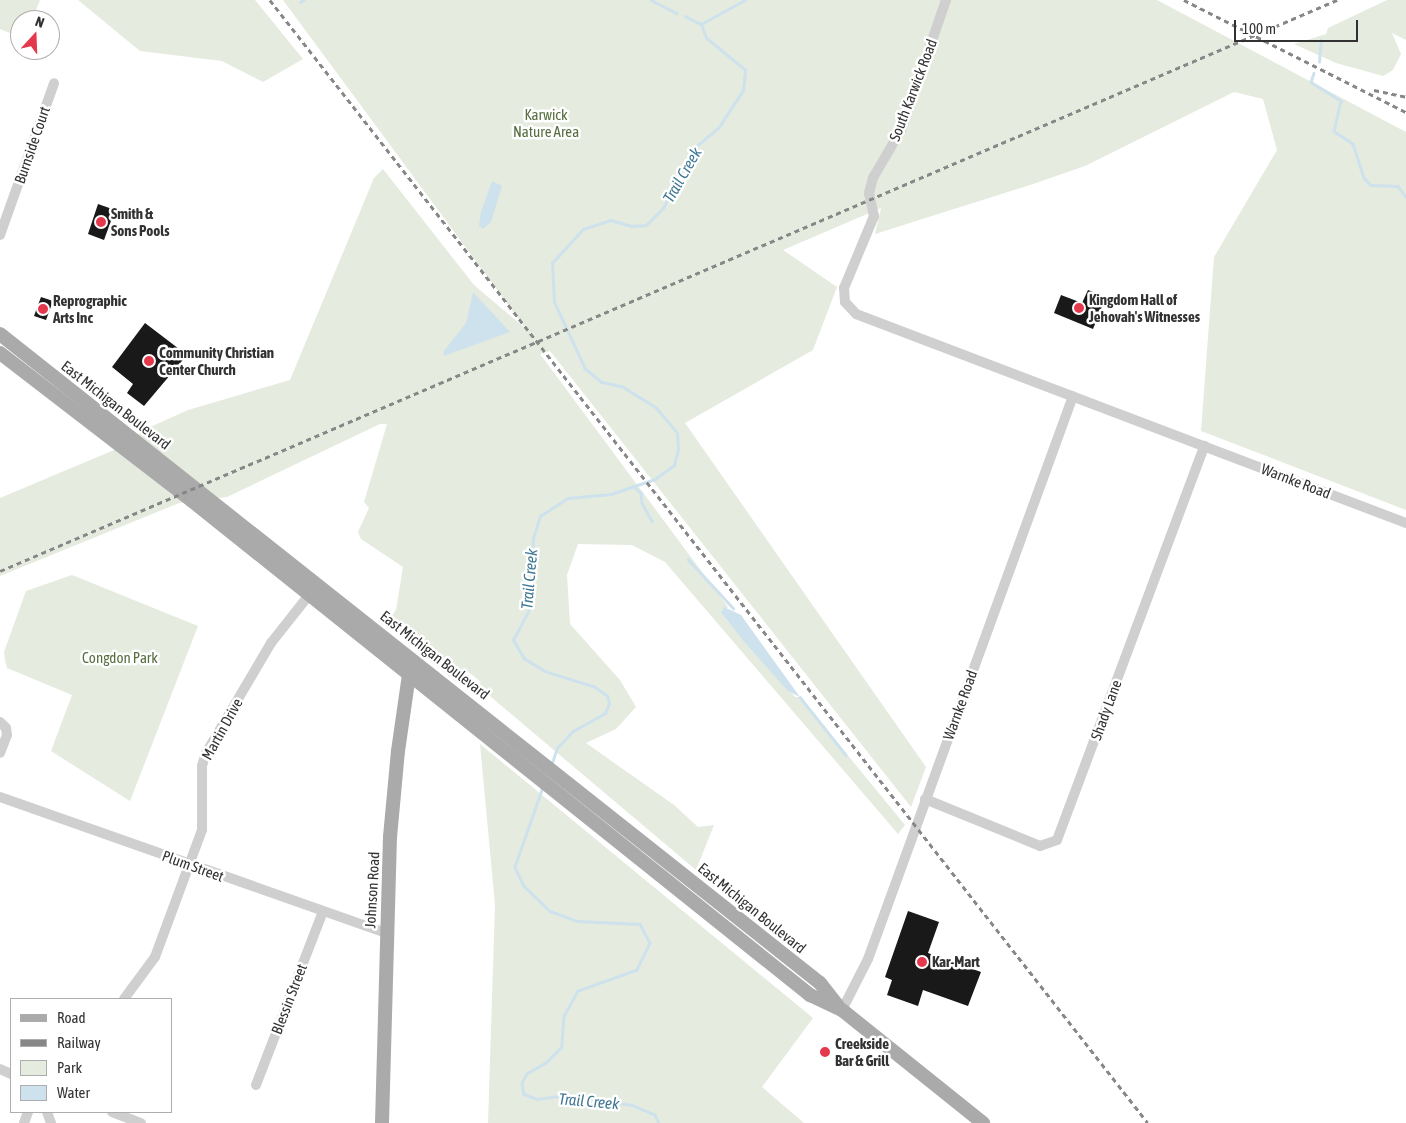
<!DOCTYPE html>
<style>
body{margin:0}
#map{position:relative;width:1406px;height:1123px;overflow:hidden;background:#fff;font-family:"Asap Condensed",sans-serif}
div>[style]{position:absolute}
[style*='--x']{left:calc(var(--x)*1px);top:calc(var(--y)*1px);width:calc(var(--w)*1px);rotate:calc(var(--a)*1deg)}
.green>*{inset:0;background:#e5ebde}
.water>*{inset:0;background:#cee2ed}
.stream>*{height:2.5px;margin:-1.25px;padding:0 1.25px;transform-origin:1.25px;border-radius:1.25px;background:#cee2ed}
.building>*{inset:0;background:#191919}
.minor>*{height:10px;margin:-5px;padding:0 5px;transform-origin:5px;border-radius:5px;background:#cfcfcf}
.major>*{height:14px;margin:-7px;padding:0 7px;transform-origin:7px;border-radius:7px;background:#aaa}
.rail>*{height:2.5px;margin-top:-1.25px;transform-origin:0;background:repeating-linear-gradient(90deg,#878787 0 5px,transparent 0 9px)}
.dots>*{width:14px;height:14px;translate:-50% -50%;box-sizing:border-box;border:2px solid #fff;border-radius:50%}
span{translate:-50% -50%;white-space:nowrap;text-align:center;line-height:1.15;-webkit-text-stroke:5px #fff;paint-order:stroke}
.street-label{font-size:15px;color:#323232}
.park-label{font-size:15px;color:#576e3f}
.poi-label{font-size:15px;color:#323232;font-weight:700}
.left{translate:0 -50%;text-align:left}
.water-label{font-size:16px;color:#3f7794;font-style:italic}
.legend{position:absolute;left:10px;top:998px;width:162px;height:115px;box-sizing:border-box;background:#fff;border:1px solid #adadad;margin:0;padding:6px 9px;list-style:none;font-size:15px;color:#323232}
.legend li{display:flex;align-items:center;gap:10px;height:25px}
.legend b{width:25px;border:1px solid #adadad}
.north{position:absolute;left:10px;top:10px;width:50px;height:50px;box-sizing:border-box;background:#fff;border:1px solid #adadad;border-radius:50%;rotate:20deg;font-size:14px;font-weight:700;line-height:20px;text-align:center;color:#323232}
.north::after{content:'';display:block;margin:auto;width:18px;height:22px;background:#e4394c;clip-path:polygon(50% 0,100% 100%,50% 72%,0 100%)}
.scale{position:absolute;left:1234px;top:20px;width:124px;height:22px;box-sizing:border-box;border:2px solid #323232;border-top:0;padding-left:6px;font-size:15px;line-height:18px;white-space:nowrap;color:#323232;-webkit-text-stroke:4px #fff;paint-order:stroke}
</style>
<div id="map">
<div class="green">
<i style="clip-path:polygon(0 0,40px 0,32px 20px,20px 20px,20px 37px,0 29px)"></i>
<i style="clip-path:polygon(78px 0,255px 0,303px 59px,263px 82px,222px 61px,140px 51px)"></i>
<i style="clip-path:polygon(283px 0,1157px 0,1406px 132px,1406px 510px,1201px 431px,1214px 257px,1277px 150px,1263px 99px,1234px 92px,1085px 166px,1030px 185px,875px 234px,881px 208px,783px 250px,837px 287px,813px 350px,685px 423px,926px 767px,911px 807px,550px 351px,540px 354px,728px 607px,721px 613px,728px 622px,795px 697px,800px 697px,905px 825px,898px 834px,665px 562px,632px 545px,578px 544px,567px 575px,570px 624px,620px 680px,636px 707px,616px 729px,586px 743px,674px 805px,698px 827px,714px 825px,696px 870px,478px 686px,481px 682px,466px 670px,456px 682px,386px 623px,396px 610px,403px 567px,361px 539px,358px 532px,369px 508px,364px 502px,387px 424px,380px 424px,227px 497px,179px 503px,0 576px,0 498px,114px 450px,148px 428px,188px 410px,290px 380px,374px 178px,383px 169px,474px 285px,526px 329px)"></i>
<i style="clip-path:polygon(1387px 0,1406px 0,1406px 40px,1392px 33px,1401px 54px,1393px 70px,1383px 76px,1336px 63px,1294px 44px,1326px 34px,1328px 28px)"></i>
<i style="clip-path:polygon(72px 575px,198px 626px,130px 801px,51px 751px,72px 695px,7px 668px,5px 660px,4px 652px,26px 591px)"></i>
<i style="clip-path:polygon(480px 744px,813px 1018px,762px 1087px,804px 1123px,488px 1123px,495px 905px)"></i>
</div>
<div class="water">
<i style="clip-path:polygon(492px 181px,502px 186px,491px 222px,483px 229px,479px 226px,481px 212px)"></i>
<i style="clip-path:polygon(473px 292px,510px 332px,444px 356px,443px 352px,466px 323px)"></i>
<i style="clip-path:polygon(724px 607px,741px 615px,800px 697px,788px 691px,746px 644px,721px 613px)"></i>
</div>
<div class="stream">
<i style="--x:651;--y:0;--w:29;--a:27"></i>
<i style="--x:300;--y:2;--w:4;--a:-27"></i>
<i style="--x:685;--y:16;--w:18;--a:27"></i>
<i style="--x:1319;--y:62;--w:22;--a:-85"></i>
<i style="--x:1314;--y:73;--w:9;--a:108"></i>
<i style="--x:1311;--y:82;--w:36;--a:32"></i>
<i style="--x:1341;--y:101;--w:31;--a:103"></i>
<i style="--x:1334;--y:131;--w:23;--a:34"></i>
<i style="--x:1353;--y:144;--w:36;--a:72"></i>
<i style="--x:1364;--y:178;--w:10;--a:45"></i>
<i style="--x:1371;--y:185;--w:27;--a:2"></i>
<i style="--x:1398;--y:186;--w:14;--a:54"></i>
<i style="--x:633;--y:486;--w:11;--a:41"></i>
<i style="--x:641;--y:493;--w:10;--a:84"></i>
<i style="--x:642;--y:503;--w:21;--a:61"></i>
<i style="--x:688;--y:559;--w:67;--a:47.4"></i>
<i style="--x:800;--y:697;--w:74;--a:51.6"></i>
<i style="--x:552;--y:763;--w:16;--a:-72"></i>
<i style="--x:557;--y:748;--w:23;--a:-47"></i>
<i style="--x:573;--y:731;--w:37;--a:-29"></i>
<i style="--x:605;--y:713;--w:10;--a:-66"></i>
<i style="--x:609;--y:704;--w:8;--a:-104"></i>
<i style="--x:607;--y:696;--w:16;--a:-145"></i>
<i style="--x:594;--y:687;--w:50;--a:-162.6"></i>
<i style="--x:546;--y:672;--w:26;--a:-149"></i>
<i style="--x:524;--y:659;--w:22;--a:-120"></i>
<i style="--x:513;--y:640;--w:34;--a:-62"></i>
<i style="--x:529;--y:610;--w:72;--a:-86.8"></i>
<i style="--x:533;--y:538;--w:23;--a:-72"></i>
<i style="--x:540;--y:516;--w:33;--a:-33"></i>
<i style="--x:568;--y:498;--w:43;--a:-5.3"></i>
<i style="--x:611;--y:494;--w:46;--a:-18.8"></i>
<i style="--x:655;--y:479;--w:24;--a:-36"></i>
<i style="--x:674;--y:465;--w:16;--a:-76"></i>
<i style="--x:678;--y:449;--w:16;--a:-94"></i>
<i style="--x:677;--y:433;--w:33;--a:-130"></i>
<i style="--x:656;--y:408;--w:40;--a:-148"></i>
<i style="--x:622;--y:387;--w:22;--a:-167"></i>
<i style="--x:601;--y:382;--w:21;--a:-141"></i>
<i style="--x:585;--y:369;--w:74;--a:-114.8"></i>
<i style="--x:554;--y:302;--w:39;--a:-93"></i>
<i style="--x:552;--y:263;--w:46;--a:-47.6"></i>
<i style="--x:583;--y:229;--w:29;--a:-18"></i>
<i style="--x:611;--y:220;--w:22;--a:16"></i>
<i style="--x:632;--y:226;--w:14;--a:-4"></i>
<i style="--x:646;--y:225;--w:24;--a:-45"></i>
<i style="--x:663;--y:208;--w:66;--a:-63"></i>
<i style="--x:693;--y:149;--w:34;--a:-40"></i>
<i style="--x:719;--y:127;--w:44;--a:-57"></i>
<i style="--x:743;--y:90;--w:20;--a:-84"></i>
<i style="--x:745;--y:70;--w:50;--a:-140.6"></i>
<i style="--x:706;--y:38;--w:15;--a:-110"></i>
<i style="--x:701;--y:24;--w:50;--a:-28.6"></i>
<i style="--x:543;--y:787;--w:85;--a:109.3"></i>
<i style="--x:515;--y:867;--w:21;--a:65"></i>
<i style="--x:524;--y:886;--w:36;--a:44"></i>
<i style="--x:550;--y:911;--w:29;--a:20"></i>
<i style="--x:577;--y:921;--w:63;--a:2.7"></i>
<i style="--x:640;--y:924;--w:21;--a:62"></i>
<i style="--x:650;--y:943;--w:30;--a:116"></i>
<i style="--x:637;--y:970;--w:63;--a:160.4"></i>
<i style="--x:578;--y:991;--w:29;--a:119"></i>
<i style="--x:564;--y:1016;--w:31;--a:94"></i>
<i style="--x:562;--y:1047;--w:23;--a:135"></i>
<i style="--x:546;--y:1063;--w:22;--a:150"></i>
<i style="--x:527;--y:1074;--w:10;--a:119"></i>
<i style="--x:522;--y:1083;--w:11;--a:80"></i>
<i style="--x:524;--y:1094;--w:14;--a:21"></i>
<i style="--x:537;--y:1099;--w:22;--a:-8"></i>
<i style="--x:559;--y:1096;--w:74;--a:7"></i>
<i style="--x:632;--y:1105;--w:25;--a:23"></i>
<i style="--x:655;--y:1115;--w:9;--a:63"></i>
</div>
<div class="building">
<i style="clip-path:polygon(98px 204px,115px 210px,104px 240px,88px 234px)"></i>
<i style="clip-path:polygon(1088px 290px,1106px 297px,1093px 329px,1054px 313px,1061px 295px,1082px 303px)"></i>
<i style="clip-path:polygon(41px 297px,53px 301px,46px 320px,34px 316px)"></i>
<i style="clip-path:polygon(145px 323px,187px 355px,144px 406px,127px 393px,133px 384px,112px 367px)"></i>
<i style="clip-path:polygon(908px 911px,939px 922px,928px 953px,981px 972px,968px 1006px,923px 990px,918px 1006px,887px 995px,892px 980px,885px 977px)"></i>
</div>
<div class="minor">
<i style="--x:946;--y:0;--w:138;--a:109.1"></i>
<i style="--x:901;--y:130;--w:56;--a:120.3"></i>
<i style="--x:873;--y:178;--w:16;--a:105"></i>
<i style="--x:869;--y:193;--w:24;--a:78"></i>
<i style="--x:874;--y:216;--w:78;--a:112.6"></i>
<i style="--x:844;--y:288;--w:14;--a:86"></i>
<i style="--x:845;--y:302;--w:16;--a:47"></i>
<i style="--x:856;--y:314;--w:588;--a:20.81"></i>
<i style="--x:0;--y:235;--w:161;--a:-70.4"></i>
<i style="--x:0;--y:722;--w:8;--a:45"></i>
<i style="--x:6;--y:728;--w:7;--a:82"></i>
<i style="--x:7;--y:735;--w:19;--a:111"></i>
<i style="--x:0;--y:797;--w:409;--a:19.4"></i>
<i style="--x:925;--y:799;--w:124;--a:22.2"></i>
<i style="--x:1040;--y:846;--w:18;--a:-19"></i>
<i style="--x:1057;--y:840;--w:421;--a:-69.5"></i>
<i style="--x:124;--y:999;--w:52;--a:-53.6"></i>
<i style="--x:155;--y:957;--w:135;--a:-69.7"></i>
<i style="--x:202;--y:830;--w:64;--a:-90"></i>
<i style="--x:202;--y:766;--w:14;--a:-73"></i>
<i style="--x:206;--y:753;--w:128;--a:-59.4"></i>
<i style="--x:271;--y:643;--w:68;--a:-51.6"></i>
<i style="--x:842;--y:1010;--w:57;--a:-63"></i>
<i style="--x:868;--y:959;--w:599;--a:-69.99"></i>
<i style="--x:0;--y:1069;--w:12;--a:24"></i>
<i style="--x:256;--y:1085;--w:183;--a:-68.9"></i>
<i style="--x:47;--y:1112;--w:12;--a:70"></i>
<i style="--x:112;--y:1112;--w:31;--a:21"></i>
<i style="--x:24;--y:1123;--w:12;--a:-70"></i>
</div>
<div class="major">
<i style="--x:0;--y:334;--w:1046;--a:38.36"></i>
<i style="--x:820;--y:983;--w:29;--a:52"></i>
<i style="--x:0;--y:353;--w:241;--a:37.6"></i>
<i style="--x:191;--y:500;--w:793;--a:38.65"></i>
<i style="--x:810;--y:995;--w:35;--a:25"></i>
<i style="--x:842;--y:1010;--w:181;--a:38.7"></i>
<i style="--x:382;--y:1123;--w:286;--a:-88.4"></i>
<i style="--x:390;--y:837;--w:86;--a:-84.7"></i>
<i style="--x:398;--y:751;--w:77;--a:-81.8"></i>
<i style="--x:409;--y:675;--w:7;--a:-56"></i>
</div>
<div class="rail">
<i style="--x:270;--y:0;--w:1425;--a:51.98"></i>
<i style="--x:1184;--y:0;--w:249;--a:26.8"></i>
<i style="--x:1374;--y:90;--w:33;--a:12"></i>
<i style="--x:0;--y:571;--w:1454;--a:-23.13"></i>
</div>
<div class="dots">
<i style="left:101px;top:222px;background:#e4394c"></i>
<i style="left:1079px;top:308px;background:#e4394c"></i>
<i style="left:43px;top:309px;background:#e4394c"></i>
<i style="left:149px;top:361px;background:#e4394c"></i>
<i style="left:922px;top:962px;background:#e4394c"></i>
<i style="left:825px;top:1052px;background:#e4394c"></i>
</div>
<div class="street-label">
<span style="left:913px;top:90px;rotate:-69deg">South Karwick Road</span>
<span style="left:32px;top:145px;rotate:-71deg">Burnside Court</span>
<span style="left:116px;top:405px;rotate:38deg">East Michigan Boulevard</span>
<span style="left:1296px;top:481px;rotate:21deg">Warnke Road</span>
<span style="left:435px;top:655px;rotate:38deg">East Michigan Boulevard</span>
<span style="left:960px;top:705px;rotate:-70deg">Warnke Road</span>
<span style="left:1106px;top:710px;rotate:-70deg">Shady Lane</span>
<span style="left:222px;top:729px;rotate:-61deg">Martin Drive</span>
<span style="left:193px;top:866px;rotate:20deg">Plum Street</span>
<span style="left:372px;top:890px;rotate:-87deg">Johnson Road</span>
<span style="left:752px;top:908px;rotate:39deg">East Michigan Boulevard</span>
<span style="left:289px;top:999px;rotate:-69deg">Blessin Street</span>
</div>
<div class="park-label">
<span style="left:546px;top:123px">Karwick<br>Nature Area</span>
<span style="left:120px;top:658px">Congdon Park</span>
</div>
<div class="poi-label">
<span class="left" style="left:111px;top:222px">Smith &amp;<br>Sons Pools</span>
<span class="left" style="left:1089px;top:308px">Kingdom Hall of<br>Jehovah's Witnesses</span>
<span class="left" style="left:53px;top:309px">Reprographic<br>Arts Inc</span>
<span class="left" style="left:159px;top:361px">Community Christian<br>Center Church</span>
<span class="left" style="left:932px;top:962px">Kar-Mart</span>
<span class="left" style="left:835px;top:1052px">Creekside<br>Bar &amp; Grill</span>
</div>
<div class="water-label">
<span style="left:682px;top:175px;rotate:-60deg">Trail Creek</span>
<span style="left:529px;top:579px;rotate:-85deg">Trail Creek</span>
<span style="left:589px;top:1101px;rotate:5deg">Trail Creek</span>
</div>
<ul class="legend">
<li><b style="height:6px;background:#aaa"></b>Road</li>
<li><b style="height:6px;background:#878787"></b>Railway</li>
<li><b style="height:14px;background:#e5ebde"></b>Park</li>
<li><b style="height:14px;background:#cee2ed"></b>Water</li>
</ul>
<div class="north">N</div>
<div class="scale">100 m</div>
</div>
